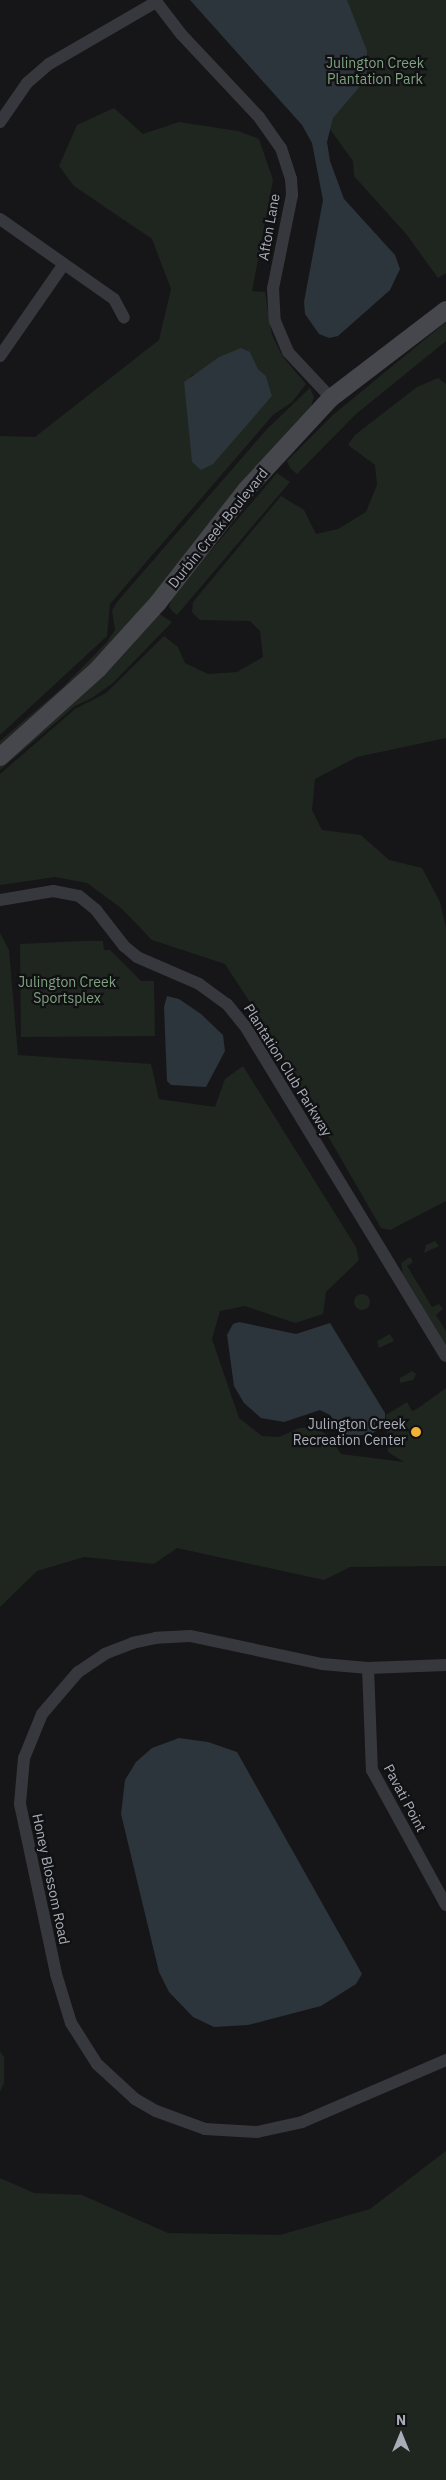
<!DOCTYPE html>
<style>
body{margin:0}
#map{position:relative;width:446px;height:2480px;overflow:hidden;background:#161618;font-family:"IBM Plex Sans",sans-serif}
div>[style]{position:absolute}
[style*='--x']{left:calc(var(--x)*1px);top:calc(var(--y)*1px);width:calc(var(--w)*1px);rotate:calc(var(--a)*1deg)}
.green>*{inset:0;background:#1e261f}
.round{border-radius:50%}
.water>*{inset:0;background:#2c353c}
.street>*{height:12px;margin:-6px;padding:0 6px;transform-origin:6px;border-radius:6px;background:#37383d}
.secondary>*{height:18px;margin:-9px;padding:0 9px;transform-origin:9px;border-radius:9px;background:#45474d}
.dots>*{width:14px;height:14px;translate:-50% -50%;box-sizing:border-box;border:2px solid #111113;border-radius:50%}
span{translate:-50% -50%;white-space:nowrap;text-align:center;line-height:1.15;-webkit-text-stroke:4.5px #111113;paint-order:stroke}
.park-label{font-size:14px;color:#7fa381}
.street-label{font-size:14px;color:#a8adb8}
.poi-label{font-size:14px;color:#a8adb8}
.right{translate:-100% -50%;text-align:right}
.north{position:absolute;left:376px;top:2410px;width:50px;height:50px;-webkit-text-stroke:4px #111113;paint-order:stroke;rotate:0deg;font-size:14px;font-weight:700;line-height:20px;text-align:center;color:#a8adb8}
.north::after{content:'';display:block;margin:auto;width:18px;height:22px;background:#a8adb8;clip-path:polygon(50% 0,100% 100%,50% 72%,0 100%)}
</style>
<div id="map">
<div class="green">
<i style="clip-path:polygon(236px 0,446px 0,446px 273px,438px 278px,407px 235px,354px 176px,353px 161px)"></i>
<i style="clip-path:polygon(evenodd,114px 108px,143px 134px,179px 122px,238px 131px,259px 139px,273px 180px,252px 291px,265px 292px,272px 335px,283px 357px,306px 384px,292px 402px,273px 415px,110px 604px,107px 636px,0 735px,0 436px,35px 437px,159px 340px,171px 289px,152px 239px,74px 186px,59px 166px,77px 125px,114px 108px,250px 352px,258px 369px,266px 376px,272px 396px,253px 417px,190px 376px,250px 352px)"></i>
<i style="clip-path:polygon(446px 322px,446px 341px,356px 414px,297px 474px,290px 468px,287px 461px,334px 414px)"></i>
<i style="clip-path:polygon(438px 378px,446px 384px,446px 738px,357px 757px,315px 779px,312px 810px,322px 830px,361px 835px,389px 860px,422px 868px,440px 902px,446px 928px,446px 1201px,390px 1230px,381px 1228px,257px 1013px,225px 964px,152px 940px,121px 908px,87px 883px,55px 877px,0 885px,0 774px,75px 709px,106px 693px,164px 636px,178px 647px,185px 663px,208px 674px,237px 672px,263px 657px,260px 631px,250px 621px,200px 620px,192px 612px,193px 602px,281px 496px,304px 510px,316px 534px,338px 529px,366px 512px,377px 485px,375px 465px,348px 445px,355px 435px,417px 387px)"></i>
<i style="clip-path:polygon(310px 388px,314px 397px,311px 407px,100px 658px,0 748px,0 741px,63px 687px,107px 642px,115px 630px,112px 611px,117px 602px,267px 429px)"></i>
<i style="clip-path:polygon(277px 473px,290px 482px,177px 615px,173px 612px,169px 607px,173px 595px)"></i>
<i style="clip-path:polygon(158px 613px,172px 622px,113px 683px,92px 698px,75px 706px,0 770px,0 764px)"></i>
<i style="clip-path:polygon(0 933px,9px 950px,18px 1055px,151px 1064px,159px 1099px,215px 1107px,225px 1079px,243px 1066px,356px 1247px,359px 1260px,326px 1292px,323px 1314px,295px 1323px,245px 1306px,220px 1311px,212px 1339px,239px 1418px,262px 1436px,279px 1437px,299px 1428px,315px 1427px,331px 1438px,341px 1454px,404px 1462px,388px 1452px,386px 1415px,407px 1402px,412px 1411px,417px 1409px,446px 1388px,446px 1566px,350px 1567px,324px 1580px,177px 1548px,154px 1564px,84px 1557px,37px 1571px,0 1607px)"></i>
<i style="clip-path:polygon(83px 941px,103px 941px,104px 950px,110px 950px,141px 981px,154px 981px,155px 1036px,21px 1037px,20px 944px)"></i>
<i style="clip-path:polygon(435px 1241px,439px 1246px,424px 1253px,426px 1245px)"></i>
<i style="clip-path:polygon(410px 1257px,413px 1262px,407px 1266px,432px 1307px,439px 1304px,443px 1309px,436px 1315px,446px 1331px,446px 1345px,403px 1274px,401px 1263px)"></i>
<i class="round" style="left:354px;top:1294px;width:16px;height:16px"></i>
<i style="clip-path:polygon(390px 1334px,394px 1341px,379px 1348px,377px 1341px)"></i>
<i style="clip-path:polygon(412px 1371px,416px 1374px,413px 1380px,400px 1383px,400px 1378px)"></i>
<i style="clip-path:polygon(0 2051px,4px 2057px,4px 2083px,0 2092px)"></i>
<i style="clip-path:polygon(446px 2151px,446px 2480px,0 2480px,0 2178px,34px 2193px,82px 2195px,168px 2233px,280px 2235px,370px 2209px)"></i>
</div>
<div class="water">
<i style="clip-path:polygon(190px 0,347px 0,367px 51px,367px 78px,333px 118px,327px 142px,330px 161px,344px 199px,395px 255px,400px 269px,390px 290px,338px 336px,329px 338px,319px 334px,305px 314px,304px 302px,323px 200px,312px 143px,302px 125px)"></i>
<i style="clip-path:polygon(241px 348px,250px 352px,258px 369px,266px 376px,272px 396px,213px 464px,201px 470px,192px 462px,184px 382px,219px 357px)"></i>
<i style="clip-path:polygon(167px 996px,179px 999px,201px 1014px,223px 1035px,225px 1051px,206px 1087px,171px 1085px,167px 1081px,164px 1007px)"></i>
<i style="clip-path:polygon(239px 1322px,296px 1334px,330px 1323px,385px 1413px,385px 1426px,371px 1434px,353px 1436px,344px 1434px,330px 1415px,320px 1410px,284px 1422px,261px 1418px,244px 1403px,234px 1386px,227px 1335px,233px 1324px)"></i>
<i style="clip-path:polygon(179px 1738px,208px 1742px,237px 1752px,362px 1974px,356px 1984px,321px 2006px,248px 2025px,214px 2027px,193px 2017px,169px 1992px,159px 1972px,121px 1814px,125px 1780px,136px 1762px,152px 1748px)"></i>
</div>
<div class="street">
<i style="--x:155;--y:0;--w:43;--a:52.6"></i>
<i style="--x:181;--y:34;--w:114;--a:46.8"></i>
<i style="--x:259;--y:117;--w:38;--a:55"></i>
<i style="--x:281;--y:148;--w:33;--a:72"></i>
<i style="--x:291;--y:179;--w:16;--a:86"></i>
<i style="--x:292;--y:195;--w:95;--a:101.5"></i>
<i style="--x:273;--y:288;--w:33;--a:87"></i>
<i style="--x:275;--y:321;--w:34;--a:67"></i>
<i style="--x:288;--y:352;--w:63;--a:46.9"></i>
<i style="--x:0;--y:122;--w:47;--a:-55.3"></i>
<i style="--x:27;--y:83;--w:29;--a:-41"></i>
<i style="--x:49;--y:64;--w:124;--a:-30.1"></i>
<i style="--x:0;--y:219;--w:139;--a:35.1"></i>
<i style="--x:114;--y:299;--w:21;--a:62"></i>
<i style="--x:0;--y:356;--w:112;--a:-55.2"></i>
<i style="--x:0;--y:900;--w:54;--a:-9.6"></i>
<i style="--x:53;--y:891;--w:26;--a:11"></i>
<i style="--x:79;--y:896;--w:22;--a:39"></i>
<i style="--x:96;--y:910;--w:46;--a:52.1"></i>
<i style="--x:124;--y:946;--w:17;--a:40"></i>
<i style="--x:137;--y:957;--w:68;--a:23.5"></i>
<i style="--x:199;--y:984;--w:34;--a:36"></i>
<i style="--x:227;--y:1004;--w:28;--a:51"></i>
<i style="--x:245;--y:1026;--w:386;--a:58.7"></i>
<i style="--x:446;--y:1665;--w:78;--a:177.8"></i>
<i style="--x:368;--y:1668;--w:46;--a:-175"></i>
<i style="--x:322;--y:1664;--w:135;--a:-168"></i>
<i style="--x:190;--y:1636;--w:34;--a:177"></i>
<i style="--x:156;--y:1638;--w:24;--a:168"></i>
<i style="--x:133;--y:1643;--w:30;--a:159"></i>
<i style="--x:105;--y:1654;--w:32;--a:146"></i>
<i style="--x:78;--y:1672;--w:55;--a:130.6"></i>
<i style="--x:42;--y:1714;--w:48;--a:112.2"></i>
<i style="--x:24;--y:1758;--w:46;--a:95"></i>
<i style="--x:20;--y:1804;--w:174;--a:78"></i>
<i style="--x:56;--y:1974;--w:51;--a:73"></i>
<i style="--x:71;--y:2023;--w:49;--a:57.6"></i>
<i style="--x:97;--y:2064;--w:52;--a:42.6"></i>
<i style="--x:135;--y:2099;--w:24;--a:30"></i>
<i style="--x:156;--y:2111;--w:52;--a:20.2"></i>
<i style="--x:205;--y:2129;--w:52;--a:3.3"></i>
<i style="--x:257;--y:2132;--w:46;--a:-12.5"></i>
<i style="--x:302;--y:2122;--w:157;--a:-23.3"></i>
<i style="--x:368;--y:1668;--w:102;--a:87.8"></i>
<i style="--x:372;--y:1770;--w:154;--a:61.3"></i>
</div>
<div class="secondary">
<i style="--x:0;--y:757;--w:132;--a:-41.9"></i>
<i style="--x:98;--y:669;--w:88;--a:-47.8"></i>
<i style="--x:157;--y:604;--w:145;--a:-52"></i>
<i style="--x:246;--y:490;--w:125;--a:-47.3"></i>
<i style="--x:331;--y:398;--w:145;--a:-37.4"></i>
</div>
<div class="dots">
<i style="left:416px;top:1432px;background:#f2b134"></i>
</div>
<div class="park-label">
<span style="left:375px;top:71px">Julington Creek<br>Plantation Park</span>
<span style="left:67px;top:990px">Julington Creek<br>Sportsplex</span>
</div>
<div class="street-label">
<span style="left:269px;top:227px;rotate:-80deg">Afton Lane</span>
<span style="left:218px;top:528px;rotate:-51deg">Durbin Creek Boulevard</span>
<span style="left:288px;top:1070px;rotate:58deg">Plantation Club Parkway</span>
<span style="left:405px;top:1798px;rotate:62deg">Pavati Point</span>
<span style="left:51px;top:1879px;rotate:78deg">Honey Blossom Road</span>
</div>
<div class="poi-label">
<span class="right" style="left:406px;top:1432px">Julington Creek<br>Recreation Center</span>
</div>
<div class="north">N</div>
</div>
